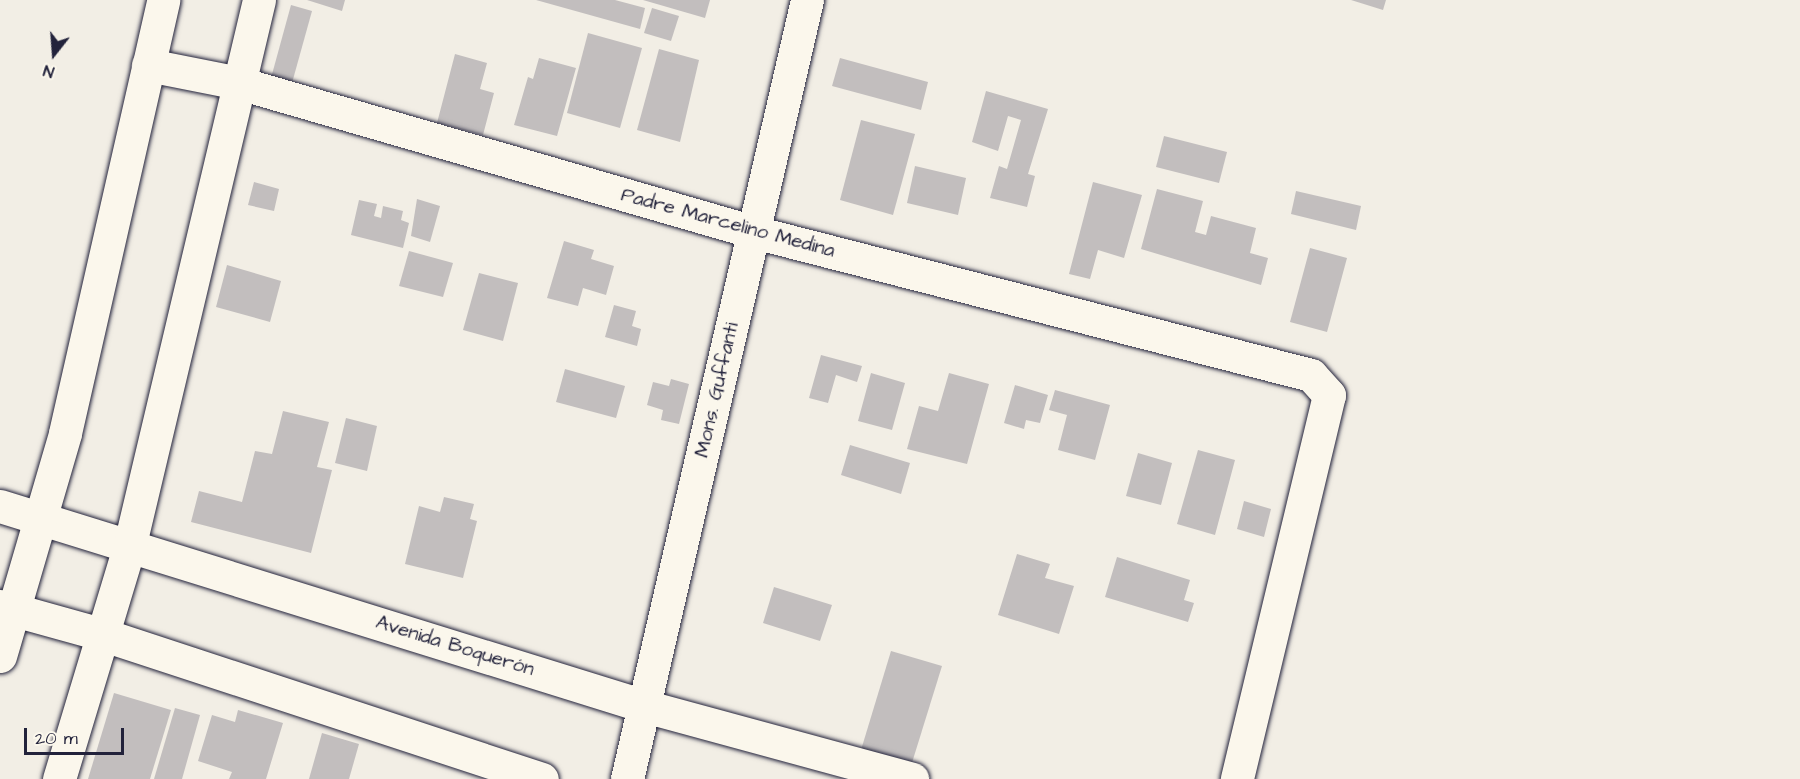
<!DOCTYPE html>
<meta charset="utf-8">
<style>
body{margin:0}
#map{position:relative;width:1800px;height:779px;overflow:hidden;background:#f2eee5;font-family:"Architects Daughter",sans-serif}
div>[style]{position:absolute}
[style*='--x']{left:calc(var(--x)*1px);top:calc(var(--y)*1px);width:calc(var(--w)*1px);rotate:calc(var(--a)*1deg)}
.building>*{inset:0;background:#c2bebe}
.roads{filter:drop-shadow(0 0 2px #22223b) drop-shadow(0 0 2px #22223b)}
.minor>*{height:33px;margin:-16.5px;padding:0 16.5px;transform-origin:16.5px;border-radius:16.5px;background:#fbf7ec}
span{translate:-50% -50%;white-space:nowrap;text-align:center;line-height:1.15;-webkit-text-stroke:4.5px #fbf7ec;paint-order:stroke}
.street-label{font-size:20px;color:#22223b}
.north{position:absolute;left:24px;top:24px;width:60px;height:60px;-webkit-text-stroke:4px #fbf7ec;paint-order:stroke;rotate:197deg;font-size:16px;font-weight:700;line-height:24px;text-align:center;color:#22223b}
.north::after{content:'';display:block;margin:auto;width:21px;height:27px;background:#22223b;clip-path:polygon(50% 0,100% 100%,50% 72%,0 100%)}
.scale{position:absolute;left:24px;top:728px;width:100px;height:27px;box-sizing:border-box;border:3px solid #22223b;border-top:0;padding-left:8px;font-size:18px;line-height:21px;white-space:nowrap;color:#22223b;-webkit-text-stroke:4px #fbf7ec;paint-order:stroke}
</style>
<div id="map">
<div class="building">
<i style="clip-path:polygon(307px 0,345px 0,342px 11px)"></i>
<i style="clip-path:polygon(536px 0,615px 0,645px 8px,640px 29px)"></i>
<i style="clip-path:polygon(643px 0,710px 0,705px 18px)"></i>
<i style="clip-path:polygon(1351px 0,1386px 0,1383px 10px)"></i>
<i style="clip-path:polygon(291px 5px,312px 11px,292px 83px,271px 78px)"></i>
<i style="clip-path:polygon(652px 8px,679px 16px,671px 41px,644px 33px)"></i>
<i style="clip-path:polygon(588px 33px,642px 48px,620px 128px,567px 113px)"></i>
<i style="clip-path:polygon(659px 49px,699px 60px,680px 142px,637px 130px)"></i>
<i style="clip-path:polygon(455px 54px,487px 63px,480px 89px,494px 93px,483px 135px,437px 123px)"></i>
<i style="clip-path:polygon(539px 58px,576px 68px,557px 136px,514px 125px,528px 77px,533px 79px)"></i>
<i style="clip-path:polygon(840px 58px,928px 82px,921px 110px,832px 86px)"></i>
<i style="clip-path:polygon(986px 91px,1048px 109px,1028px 174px,1035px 176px,1027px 207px,990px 198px,999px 166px,1007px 169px,1021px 120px,1008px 116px,998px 151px,972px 142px)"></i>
<i style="clip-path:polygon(861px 120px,915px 134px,893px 215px,840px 200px)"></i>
<i style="clip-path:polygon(1164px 136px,1227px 152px,1219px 183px,1156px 167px)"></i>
<i style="clip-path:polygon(915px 166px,966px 178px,958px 215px,907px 203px)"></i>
<i style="clip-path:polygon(254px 182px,279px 189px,274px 211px,248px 205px)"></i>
<i style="clip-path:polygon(1093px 182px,1142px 195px,1124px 258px,1098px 250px,1090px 279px,1069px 274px)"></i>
<i style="clip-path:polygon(1157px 189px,1203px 201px,1195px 232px,1206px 235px,1211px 216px,1256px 228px,1250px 253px,1268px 258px,1261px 285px,1141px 249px)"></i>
<i style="clip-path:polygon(1296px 191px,1361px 206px,1356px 230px,1291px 214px)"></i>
<i style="clip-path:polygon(417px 199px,440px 206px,430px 242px,411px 236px)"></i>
<i style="clip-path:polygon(359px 200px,377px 204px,374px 216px,381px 218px,383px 206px,403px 211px,401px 220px,409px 223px,403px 248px,351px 235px)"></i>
<i style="clip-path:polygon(564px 241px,594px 250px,591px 259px,614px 266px,606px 295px,583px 288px,578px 306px,547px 298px)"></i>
<i style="clip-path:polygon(1310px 248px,1347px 258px,1327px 332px,1290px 322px)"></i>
<i style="clip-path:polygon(409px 251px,453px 263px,443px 297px,399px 286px)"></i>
<i style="clip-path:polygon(227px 265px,281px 281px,270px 322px,216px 307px)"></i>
<i style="clip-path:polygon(479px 273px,518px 283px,503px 341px,463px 330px)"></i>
<i style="clip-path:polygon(614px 305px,636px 311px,632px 326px,641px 329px,637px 346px,605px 337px)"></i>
<i style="clip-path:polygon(821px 355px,862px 366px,857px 382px,836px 375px,828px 403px,809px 398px)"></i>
<i style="clip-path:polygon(565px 369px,625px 386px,616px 418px,556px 402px)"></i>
<i style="clip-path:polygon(871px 373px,905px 383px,892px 430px,858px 421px)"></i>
<i style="clip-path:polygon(949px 373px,989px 384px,967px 464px,907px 449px,919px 406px,938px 411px)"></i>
<i style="clip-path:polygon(671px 379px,689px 384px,679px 424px,661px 420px,663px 410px,647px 405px,653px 382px,669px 386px)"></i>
<i style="clip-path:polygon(1015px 385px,1048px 395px,1040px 423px,1026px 420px,1024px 429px,1004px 423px)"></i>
<i style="clip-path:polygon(1055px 390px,1110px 405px,1095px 460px,1058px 450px,1067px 415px,1049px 410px)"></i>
<i style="clip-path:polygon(283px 411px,329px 422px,317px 467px,332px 470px,311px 553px,191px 522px,199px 491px,242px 502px,255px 451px,272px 454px)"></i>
<i style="clip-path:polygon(346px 418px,377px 426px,367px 471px,335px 463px)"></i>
<i style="clip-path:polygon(850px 445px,910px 463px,901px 494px,841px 475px)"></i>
<i style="clip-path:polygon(1198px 450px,1235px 460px,1215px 535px,1177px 524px)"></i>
<i style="clip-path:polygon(1138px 453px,1172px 463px,1161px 505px,1126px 496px)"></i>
<i style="clip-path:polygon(444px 497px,474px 504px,470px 519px,477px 521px,463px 578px,405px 564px,419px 506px,440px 512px)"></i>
<i style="clip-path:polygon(1244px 501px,1271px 509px,1264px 537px,1237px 529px)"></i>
<i style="clip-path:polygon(1017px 554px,1050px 564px,1045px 578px,1074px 586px,1059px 634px,998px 615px)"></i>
<i style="clip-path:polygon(1117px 557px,1190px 580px,1184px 600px,1194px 603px,1188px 622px,1105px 597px)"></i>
<i style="clip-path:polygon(774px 587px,832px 605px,820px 641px,763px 623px)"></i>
<i style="clip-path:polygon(891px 651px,942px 666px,911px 766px,861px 750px)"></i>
<i style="clip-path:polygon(114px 693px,171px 710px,150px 779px,88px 779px)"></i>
<i style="clip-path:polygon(175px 708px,200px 715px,182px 779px,154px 779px)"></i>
<i style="clip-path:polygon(238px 710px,283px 723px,266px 779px,229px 779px,232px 772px,198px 761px,212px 715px,235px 722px)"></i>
<i style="clip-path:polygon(322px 733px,359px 744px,349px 779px,309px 779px)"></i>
</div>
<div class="roads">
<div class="minor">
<i style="--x:148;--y:65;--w:93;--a:11.2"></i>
<i style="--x:239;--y:83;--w:536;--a:16.14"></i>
<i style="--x:754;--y:232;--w:575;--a:14.4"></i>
<i style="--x:1311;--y:375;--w:27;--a:48"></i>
<i style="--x:1329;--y:395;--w:395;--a:103.5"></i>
<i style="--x:0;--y:506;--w:674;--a:17.25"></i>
<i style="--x:644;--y:706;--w:278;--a:15.2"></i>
<i style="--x:0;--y:606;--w:105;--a:15.5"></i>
<i style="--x:101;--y:634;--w:464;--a:18.2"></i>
<i style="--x:0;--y:656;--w:232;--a:-73.7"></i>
<i style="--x:65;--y:433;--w:444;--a:-77.2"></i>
<i style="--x:59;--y:779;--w:245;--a:-73.2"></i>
<i style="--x:130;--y:544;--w:559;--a:-76.66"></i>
<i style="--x:627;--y:779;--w:800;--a:-76.99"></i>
</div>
</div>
<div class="street-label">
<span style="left:728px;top:223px;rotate:15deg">Padre Marcelino Medina</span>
<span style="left:717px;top:390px;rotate:-77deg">Mons. Guffanti</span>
<span style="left:455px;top:646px;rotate:17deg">Avenida Boquerón</span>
</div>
<div class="north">N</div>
<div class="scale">20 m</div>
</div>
